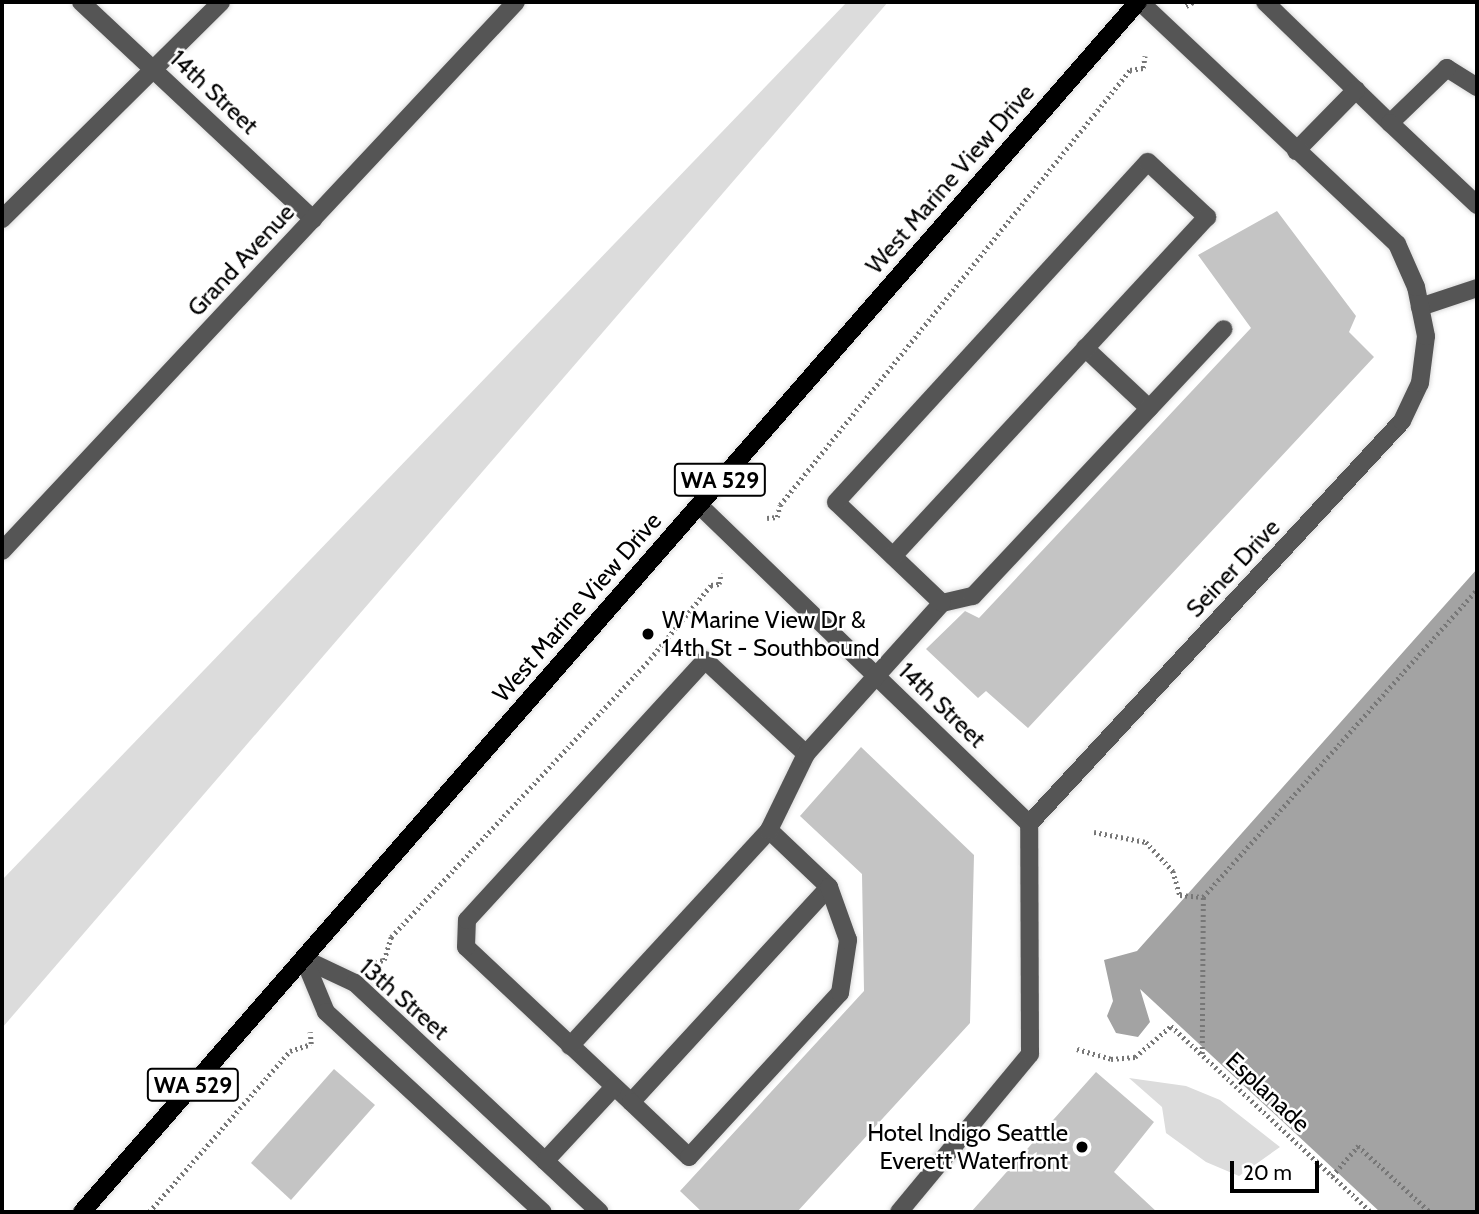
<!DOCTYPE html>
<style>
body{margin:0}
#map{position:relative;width:1479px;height:1214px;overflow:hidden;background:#fff;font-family:Cabin,sans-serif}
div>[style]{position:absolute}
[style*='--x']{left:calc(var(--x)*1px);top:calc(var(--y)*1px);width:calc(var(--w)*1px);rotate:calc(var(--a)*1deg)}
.green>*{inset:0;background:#dcdcdc}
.water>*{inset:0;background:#a3a3a3}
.building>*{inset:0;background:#c4c4c4}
.path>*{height:4.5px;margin-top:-2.25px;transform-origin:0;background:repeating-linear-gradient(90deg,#777 0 2px,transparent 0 5.5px)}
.roads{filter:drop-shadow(0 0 2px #dbdbdb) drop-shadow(0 0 2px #dbdbdb)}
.minor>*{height:18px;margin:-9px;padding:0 9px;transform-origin:9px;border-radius:9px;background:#555}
.major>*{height:18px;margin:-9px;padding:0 9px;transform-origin:9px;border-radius:9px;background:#000}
.dots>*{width:19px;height:19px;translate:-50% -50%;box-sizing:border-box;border:4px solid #fff;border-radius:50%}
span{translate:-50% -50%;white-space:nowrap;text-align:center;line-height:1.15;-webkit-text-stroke:5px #fff;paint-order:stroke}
.shield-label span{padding:2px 5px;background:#fff;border:2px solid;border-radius:5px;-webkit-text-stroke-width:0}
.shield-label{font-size:23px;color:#000;font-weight:700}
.street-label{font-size:24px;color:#000}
.poi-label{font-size:24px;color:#000}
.left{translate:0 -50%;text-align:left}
.right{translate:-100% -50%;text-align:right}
.frame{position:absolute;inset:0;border:4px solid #000;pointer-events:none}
.scale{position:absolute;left:1230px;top:1161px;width:89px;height:32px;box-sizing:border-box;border:4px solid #000;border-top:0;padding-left:9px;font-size:21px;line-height:24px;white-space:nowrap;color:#000;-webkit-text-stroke:5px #fff;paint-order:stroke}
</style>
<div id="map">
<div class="green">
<i style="clip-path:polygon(847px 2px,888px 2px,2px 1028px,2px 880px)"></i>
<i style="clip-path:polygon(1129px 1078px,1186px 1086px,1220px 1100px,1280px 1147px,1239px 1176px,1206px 1162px,1166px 1133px,1162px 1107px)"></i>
</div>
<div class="water">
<i style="clip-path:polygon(1477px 569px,1477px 1212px,1380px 1212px,1140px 989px,1150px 1022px,1138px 1037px,1116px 1033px,1107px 1016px,1113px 1001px,1104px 960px,1137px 951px)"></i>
</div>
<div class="building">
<i style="clip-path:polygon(1277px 211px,1356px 316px,1349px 332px,1374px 357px,1028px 728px,986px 691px,978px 698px,926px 649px,965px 611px,979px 618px,1251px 328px,1198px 255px)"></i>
<i style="clip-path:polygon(861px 747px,974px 855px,970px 1023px,797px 1212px,702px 1212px,680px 1191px,864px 991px,862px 874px,800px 816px)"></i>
<i style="clip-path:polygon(334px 1069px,375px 1105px,291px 1200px,251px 1163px)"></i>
<i style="clip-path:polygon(1096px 1072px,1154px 1122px,1114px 1172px,1157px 1212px,971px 1212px)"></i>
</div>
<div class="path">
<i style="--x:1186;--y:6;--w:8;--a:-30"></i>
<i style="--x:767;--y:518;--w:10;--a:-6"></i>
<i style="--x:777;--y:517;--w:12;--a:-76"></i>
<i style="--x:780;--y:505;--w:558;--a:-51.18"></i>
<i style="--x:1130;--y:70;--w:13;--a:-9"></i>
<i style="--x:1143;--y:68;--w:12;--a:-81"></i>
<i style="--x:1094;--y:832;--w:53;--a:10.9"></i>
<i style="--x:1146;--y:842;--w:40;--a:47"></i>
<i style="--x:1173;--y:871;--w:25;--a:74"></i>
<i style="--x:1180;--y:895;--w:23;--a:5"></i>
<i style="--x:375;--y:962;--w:9;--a:-13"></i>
<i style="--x:384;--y:960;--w:24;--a:-73"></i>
<i style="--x:391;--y:937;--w:380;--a:-47"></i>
<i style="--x:650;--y:659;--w:96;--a:-50.5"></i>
<i style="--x:711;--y:585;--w:8;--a:-7"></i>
<i style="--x:719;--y:584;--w:11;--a:-80"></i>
<i style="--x:1077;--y:1049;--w:35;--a:16"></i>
<i style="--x:1111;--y:1059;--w:24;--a:-5"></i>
<i style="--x:1135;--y:1057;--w:48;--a:-40.7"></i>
<i style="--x:1171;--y:1026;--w:273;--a:42.9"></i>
<i style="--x:1202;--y:1054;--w:157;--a:-89.6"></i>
<i style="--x:1203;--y:897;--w:412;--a:-48.3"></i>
<i style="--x:1332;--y:1176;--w:40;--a:-49"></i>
<i style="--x:1358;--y:1146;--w:98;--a:42.5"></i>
<i style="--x:149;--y:1212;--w:214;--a:-48.8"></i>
<i style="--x:290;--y:1051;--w:22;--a:-18"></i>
<i style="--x:311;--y:1044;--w:12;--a:-95"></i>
</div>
<div class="roads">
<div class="minor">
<i style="--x:81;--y:2;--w:318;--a:43.1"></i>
<i style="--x:1265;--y:2;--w:174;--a:44.1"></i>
<i style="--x:1477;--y:87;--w:36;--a:-148"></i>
<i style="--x:1447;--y:68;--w:79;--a:136"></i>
<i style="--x:1390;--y:123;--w:120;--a:43.3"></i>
<i style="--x:1296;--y:151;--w:86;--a:-45.5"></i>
<i style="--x:2;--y:219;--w:308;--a:-44.7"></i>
<i style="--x:1420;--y:307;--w:60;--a:-18.4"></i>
<i style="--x:1085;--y:348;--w:88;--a:43.2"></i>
<i style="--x:699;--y:505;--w:459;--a:44"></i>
<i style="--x:2;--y:551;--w:752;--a:-46.89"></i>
<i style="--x:942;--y:603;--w:32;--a:-13"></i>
<i style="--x:973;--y:596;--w:366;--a:-46.8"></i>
<i style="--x:769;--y:830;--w:83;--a:43.5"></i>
<i style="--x:829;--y:887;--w:292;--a:132.6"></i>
<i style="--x:631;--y:1102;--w:226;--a:-136.8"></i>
<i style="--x:466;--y:947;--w:27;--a:-88"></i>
<i style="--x:467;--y:920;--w:352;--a:-47.5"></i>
<i style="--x:705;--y:660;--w:138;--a:42.9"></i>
<i style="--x:304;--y:959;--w:56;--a:25.2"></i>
<i style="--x:355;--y:983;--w:335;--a:43.1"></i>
<i style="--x:304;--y:959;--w:57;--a:67.5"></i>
<i style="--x:326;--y:1012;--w:295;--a:42.7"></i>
<i style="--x:570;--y:1046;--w:294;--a:-47.3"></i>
<i style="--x:769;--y:830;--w:85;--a:-64"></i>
<i style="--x:806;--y:754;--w:203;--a:-48"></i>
<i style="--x:942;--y:603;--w:146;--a:-136.4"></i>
<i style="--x:836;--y:502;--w:461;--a:-47.5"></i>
<i style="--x:1148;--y:162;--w:81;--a:43"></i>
<i style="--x:1207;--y:217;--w:462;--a:132.8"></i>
<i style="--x:631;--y:1102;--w:80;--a:43.5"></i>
<i style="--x:689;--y:1157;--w:223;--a:-47.4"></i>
<i style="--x:840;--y:993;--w:54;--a:-81.4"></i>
<i style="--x:848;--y:940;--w:56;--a:-109.7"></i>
<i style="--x:545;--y:1161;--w:101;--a:-47"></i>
<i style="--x:899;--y:1212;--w:205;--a:-50.3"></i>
<i style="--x:1030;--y:1054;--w:230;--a:-90.2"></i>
<i style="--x:1029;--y:824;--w:549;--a:-47.21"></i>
<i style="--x:1402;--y:421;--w:42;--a:-64.7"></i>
<i style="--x:1420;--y:383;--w:47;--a:-82.7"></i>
<i style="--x:1426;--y:336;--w:50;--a:-101.5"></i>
<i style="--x:1416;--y:287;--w:47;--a:-113.8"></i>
<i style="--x:1397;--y:244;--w:353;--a:-136.7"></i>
</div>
<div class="major">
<i style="--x:82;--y:1212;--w:1606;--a:-48.89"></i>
</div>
</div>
<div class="dots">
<i style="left:648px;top:634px;background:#000"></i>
<i style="left:1082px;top:1147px;background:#000"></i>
</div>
<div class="shield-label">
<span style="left:720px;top:480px">WA 529</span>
<span style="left:193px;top:1085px">WA 529</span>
</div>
<div class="street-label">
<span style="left:214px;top:92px;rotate:43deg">14th Street</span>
<span style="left:950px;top:179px;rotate:-49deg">West Marine View Drive</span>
<span style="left:241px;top:260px;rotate:-47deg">Grand Avenue</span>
<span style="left:1233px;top:568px;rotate:-47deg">Seiner Drive</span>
<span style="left:577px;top:607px;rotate:-49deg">West Marine View Drive</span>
<span style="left:942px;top:705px;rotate:44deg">14th Street</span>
<span style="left:404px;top:999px;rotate:41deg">13th Street</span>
<span style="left:1268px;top:1092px;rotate:43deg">Esplanade</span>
</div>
<div class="poi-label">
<span class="left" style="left:662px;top:634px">W Marine View Dr &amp;<br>14th St - Southbound</span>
<span class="right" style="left:1068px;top:1147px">Hotel Indigo Seattle<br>Everett Waterfront</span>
</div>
<div class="frame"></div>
<div class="scale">20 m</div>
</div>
